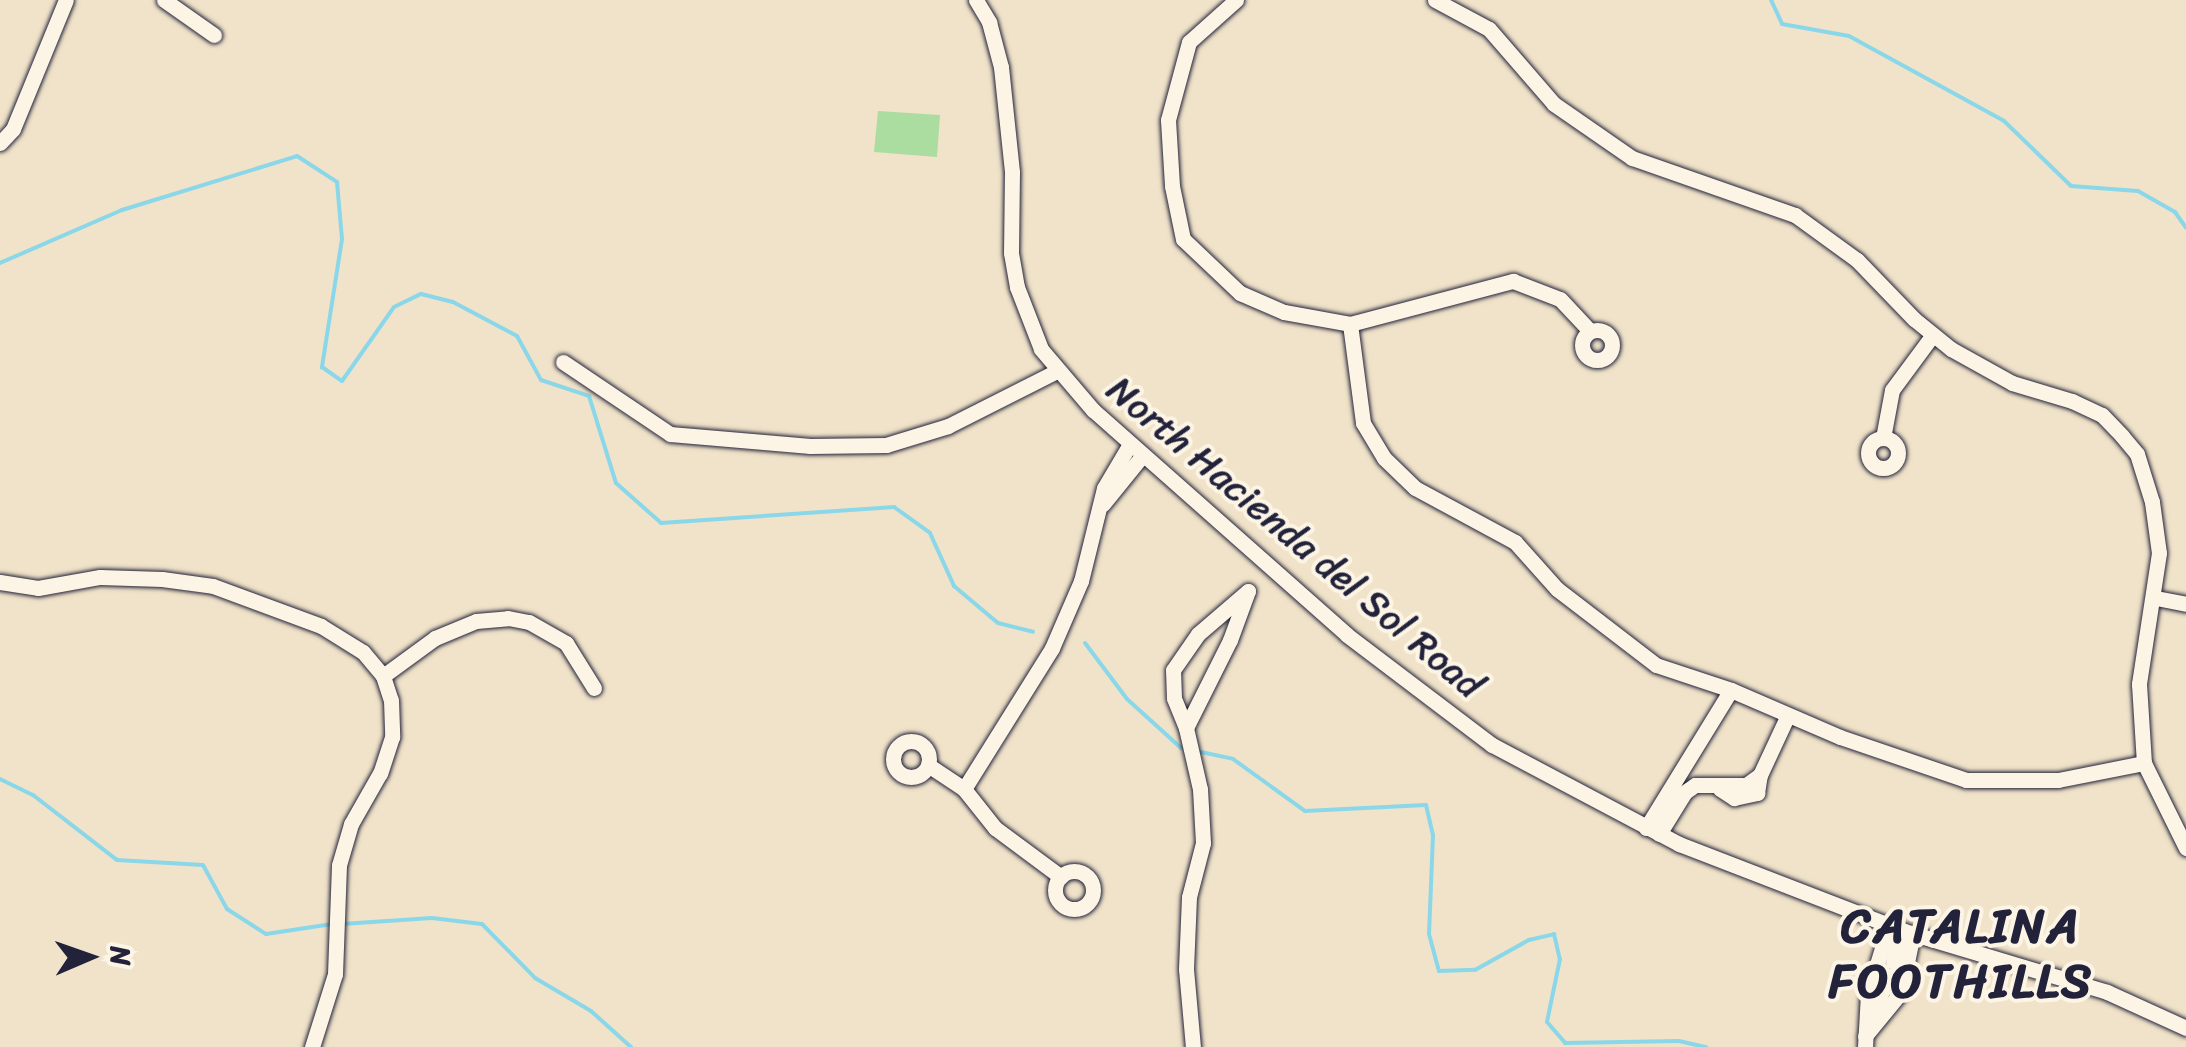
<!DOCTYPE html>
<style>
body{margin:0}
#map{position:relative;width:2186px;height:1047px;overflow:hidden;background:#f0e3c9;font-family:Sriracha,sans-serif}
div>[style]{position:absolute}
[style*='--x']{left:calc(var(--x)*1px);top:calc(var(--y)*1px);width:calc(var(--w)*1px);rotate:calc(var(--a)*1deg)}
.green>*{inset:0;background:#aadd9f}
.stream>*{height:4px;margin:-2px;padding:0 2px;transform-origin:2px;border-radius:2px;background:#8ad7e9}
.roads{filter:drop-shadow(0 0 2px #22223b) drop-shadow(0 0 2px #22223b)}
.minor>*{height:15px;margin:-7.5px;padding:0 7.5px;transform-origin:7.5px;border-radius:7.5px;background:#fcf5e5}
.minor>.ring{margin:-7.5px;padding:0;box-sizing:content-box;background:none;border:15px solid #fcf5e5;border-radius:50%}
span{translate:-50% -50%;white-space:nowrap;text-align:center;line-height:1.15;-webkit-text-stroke:8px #fcf5e5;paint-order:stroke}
.street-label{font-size:38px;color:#22223b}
.district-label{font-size:48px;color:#22223b;font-weight:700;letter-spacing:2.5px}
.north{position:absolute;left:40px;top:907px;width:100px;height:100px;-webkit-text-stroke:8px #fcf5e5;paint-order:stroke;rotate:88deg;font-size:28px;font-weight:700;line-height:40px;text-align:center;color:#22223b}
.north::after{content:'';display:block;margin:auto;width:35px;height:45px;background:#22223b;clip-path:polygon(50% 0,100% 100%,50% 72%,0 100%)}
</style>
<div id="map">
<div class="green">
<i style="clip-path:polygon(878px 111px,940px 115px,937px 157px,874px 152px)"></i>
</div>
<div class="stream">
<i style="--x:1771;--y:0;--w:26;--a:65"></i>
<i style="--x:1782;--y:24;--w:68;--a:10.2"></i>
<i style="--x:1849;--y:36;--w:177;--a:28.7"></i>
<i style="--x:2004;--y:121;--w:93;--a:44.1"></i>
<i style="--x:2071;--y:186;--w:67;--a:4.3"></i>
<i style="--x:2138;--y:191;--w:43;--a:29.6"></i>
<i style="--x:2175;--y:212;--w:19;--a:55"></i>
<i style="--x:0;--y:263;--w:133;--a:-23.5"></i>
<i style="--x:122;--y:210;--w:183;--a:-17.1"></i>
<i style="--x:297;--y:156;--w:48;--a:33"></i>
<i style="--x:337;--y:182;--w:57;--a:85"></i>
<i style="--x:342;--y:239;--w:130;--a:98.9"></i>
<i style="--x:322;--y:367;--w:24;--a:35"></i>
<i style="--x:342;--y:381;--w:90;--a:-54.9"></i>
<i style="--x:394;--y:307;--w:30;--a:-26"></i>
<i style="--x:421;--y:294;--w:33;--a:14"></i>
<i style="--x:453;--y:302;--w:72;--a:28"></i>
<i style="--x:517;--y:336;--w:50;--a:61.4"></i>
<i style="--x:541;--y:380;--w:51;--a:18.4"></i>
<i style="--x:589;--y:396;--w:91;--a:72.8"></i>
<i style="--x:616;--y:483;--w:60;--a:41.6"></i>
<i style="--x:661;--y:523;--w:234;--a:-3.9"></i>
<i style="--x:894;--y:507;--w:44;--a:35.8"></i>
<i style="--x:930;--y:533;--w:58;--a:65.6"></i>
<i style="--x:954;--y:586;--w:57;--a:40.1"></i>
<i style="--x:998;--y:623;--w:36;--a:14"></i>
<i style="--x:1085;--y:643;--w:70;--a:53.1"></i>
<i style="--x:1127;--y:699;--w:73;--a:42.2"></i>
<i style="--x:1201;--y:752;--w:33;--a:12"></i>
<i style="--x:1233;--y:759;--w:89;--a:35.8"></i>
<i style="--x:1305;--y:811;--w:121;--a:-2.8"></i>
<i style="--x:1426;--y:805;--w:31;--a:77"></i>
<i style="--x:1433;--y:835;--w:99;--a:92.3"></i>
<i style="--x:1429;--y:934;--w:38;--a:75"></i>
<i style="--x:1439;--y:971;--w:36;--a:-2"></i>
<i style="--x:1475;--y:970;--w:62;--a:-29.1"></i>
<i style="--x:1529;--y:940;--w:26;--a:-13"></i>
<i style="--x:1554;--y:934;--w:26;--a:77"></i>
<i style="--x:1560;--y:959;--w:64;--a:101.7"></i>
<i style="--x:1547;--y:1022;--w:28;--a:49"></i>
<i style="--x:1565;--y:1043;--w:114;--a:-1"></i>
<i style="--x:1679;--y:1041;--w:28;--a:13"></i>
<i style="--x:0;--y:779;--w:37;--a:26"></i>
<i style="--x:33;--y:795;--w:106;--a:37.7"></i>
<i style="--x:117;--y:860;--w:86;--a:3.3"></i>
<i style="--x:203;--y:865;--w:50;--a:61.4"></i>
<i style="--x:227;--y:909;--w:46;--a:32.7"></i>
<i style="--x:266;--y:934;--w:67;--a:-8.6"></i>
<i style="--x:342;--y:924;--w:90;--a:-3.8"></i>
<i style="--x:432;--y:918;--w:50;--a:6.8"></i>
<i style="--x:482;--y:924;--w:76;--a:45.5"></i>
<i style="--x:535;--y:978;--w:65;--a:30.5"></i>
<i style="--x:591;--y:1011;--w:54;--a:42"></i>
</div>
<div class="roads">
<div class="minor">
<i style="--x:164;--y:0;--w:61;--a:35"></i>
<i style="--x:976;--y:0;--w:26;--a:59"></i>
<i style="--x:989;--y:22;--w:47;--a:75.1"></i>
<i style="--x:1001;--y:67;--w:106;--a:84"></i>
<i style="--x:1012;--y:172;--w:81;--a:90.7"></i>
<i style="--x:1011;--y:253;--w:35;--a:80"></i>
<i style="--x:1017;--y:287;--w:66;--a:68.8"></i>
<i style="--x:1041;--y:349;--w:80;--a:49.6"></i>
<i style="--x:1093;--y:410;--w:339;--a:41.5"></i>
<i style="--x:1347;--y:635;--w:182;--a:37.2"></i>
<i style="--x:1492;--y:745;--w:212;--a:27.9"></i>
<i style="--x:1679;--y:844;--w:241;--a:21.1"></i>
<i style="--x:1904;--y:931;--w:212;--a:16.7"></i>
<i style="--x:2107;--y:992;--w:87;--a:24.5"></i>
<i style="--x:1236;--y:0;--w:63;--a:138.2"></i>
<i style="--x:1189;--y:42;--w:81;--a:105.1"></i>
<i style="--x:1168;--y:120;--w:66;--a:86.5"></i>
<i style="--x:1172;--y:186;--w:54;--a:78.3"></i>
<i style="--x:1183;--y:239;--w:79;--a:43.5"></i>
<i style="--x:1240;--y:293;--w:48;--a:23.4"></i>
<i style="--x:1284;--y:312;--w:67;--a:10.3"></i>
<i style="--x:1350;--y:324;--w:169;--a:-14.8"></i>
<i style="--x:1513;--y:281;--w:50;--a:21"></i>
<i style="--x:1560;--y:299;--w:44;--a:46.8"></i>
<i style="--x:1435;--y:0;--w:61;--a:28.2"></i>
<i style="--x:1489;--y:29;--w:99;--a:49.1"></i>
<i style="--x:1554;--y:104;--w:95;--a:34.7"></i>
<i style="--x:1632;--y:158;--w:173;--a:19.3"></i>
<i style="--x:1795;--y:215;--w:77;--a:36"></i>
<i style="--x:1857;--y:260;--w:82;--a:46"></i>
<i style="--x:1914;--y:319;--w:48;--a:39"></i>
<i style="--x:1951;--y:349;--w:70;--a:29.1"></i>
<i style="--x:2012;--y:383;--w:63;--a:16.7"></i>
<i style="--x:2072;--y:401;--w:33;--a:25"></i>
<i style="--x:2102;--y:415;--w:29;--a:46"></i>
<i style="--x:2122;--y:436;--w:23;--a:50"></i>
<i style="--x:2137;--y:454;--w:50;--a:72.6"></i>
<i style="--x:2152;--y:502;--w:51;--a:82.2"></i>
<i style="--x:2159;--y:553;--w:133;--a:98.7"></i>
<i style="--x:2139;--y:684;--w:79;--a:86.4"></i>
<i style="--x:2144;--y:763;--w:95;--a:63.7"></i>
<i style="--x:0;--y:143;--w:19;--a:-47"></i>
<i style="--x:13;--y:129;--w:139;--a:-67.7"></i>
<i style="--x:1350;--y:324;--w:100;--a:82.5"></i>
<i style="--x:1363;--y:423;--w:41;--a:59"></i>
<i style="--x:1384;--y:458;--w:43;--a:44.1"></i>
<i style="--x:1415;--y:488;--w:114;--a:28.4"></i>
<i style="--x:1515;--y:542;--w:63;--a:48.2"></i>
<i style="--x:1557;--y:589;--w:125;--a:37.5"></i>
<i style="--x:1656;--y:665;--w:79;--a:18.4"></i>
<i style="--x:1731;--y:690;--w:119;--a:23.3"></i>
<i style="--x:1840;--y:737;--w:133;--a:18.8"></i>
<i style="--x:1966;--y:780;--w:92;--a:0"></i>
<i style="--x:2058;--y:780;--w:88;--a:-11.2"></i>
<i class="ring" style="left:1582px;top:330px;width:15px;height:15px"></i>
<i style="--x:563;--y:362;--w:129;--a:33.9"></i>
<i style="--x:670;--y:434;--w:141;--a:4.9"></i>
<i style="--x:810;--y:446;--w:76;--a:-0.8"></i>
<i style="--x:886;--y:445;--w:65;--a:-17"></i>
<i style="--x:948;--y:426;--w:122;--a:-26.8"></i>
<i class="ring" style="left:1868px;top:438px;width:15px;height:15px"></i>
<i style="--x:1883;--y:438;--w:49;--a:-79.4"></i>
<i style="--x:1892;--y:390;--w:67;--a:-53.5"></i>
<i style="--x:1103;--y:504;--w:62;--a:-50.9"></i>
<i style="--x:0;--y:582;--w:38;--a:9"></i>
<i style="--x:38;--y:588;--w:63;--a:-10.1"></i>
<i style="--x:100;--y:577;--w:62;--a:1.8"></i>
<i style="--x:162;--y:579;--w:51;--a:7.8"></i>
<i style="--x:213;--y:586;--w:115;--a:20.3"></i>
<i style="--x:321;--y:626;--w:49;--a:31.8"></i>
<i style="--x:363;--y:652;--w:31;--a:50"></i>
<i style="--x:383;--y:676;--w:25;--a:72"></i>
<i style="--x:391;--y:700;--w:37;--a:88"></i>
<i style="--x:392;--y:737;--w:38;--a:108"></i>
<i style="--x:380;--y:773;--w:59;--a:119.6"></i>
<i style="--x:351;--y:824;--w:43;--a:106.3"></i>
<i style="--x:339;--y:865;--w:109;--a:92.1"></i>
<i style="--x:335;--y:974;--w:77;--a:107.5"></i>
<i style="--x:1248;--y:591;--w:52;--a:110.2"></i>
<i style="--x:1230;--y:640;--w:98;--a:116.6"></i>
<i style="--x:1186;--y:728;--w:32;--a:-112"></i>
<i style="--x:1174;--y:698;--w:28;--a:-92"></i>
<i style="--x:1173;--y:670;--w:44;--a:-55.2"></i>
<i style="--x:1198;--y:634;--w:66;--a:-40.7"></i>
<i style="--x:2156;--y:598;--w:31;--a:11"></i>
<i style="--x:383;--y:676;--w:64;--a:-36.2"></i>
<i style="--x:435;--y:638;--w:44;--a:-22.5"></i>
<i style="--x:476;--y:621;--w:32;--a:-5"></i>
<i style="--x:508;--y:618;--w:21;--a:11"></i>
<i style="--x:529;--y:622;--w:43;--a:29.6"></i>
<i style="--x:566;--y:643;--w:53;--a:58.1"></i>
<i style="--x:1186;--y:728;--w:63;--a:77.1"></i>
<i style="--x:1200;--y:789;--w:54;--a:86.8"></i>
<i style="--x:1203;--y:843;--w:56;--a:104.5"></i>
<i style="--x:1189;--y:897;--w:72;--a:92.4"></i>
<i style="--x:1186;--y:969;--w:78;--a:84.9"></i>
<i class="ring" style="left:893px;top:741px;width:21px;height:21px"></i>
<i style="--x:928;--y:765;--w:43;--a:33.7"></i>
<i style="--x:964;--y:789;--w:50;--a:51.5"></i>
<i style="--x:995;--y:828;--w:82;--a:36.6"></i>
<i style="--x:964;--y:789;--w:166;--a:-58"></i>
<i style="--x:1052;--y:648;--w:73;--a:-66.6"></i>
<i style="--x:1081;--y:581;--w:96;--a:-76.1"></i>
<i style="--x:1104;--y:488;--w:51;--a:-59.4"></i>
<i style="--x:1720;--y:789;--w:17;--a:33"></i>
<i style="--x:1734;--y:798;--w:24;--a:-12"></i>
<i style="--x:1757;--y:793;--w:18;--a:-81"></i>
<i style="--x:1760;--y:775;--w:66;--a:-65"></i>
<i style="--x:1646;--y:828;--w:162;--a:-58.4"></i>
<i style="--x:1659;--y:834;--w:49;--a:-58.2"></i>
<i style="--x:1685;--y:792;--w:12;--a:-35"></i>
<i style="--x:1695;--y:785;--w:51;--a:0"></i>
<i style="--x:1746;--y:785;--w:17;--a:-36"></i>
<i class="ring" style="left:1055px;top:871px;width:23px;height:23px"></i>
<i style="--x:1893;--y:962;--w:33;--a:-76"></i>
<i style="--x:1870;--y:1023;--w:51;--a:-69.4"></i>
<i style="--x:1865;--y:1036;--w:57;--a:-50.7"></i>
<i style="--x:1901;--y:992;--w:60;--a:-78.5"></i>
<i style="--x:1865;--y:1047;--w:53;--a:-86.8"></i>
<i style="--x:1868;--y:994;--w:72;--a:-73.1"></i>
</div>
</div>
<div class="street-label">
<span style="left:1295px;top:537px;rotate:40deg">North Hacienda del Sol Road</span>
</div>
<div class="district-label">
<span style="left:1961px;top:953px">CATALINA<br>FOOTHILLS</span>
</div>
<div class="north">N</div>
</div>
